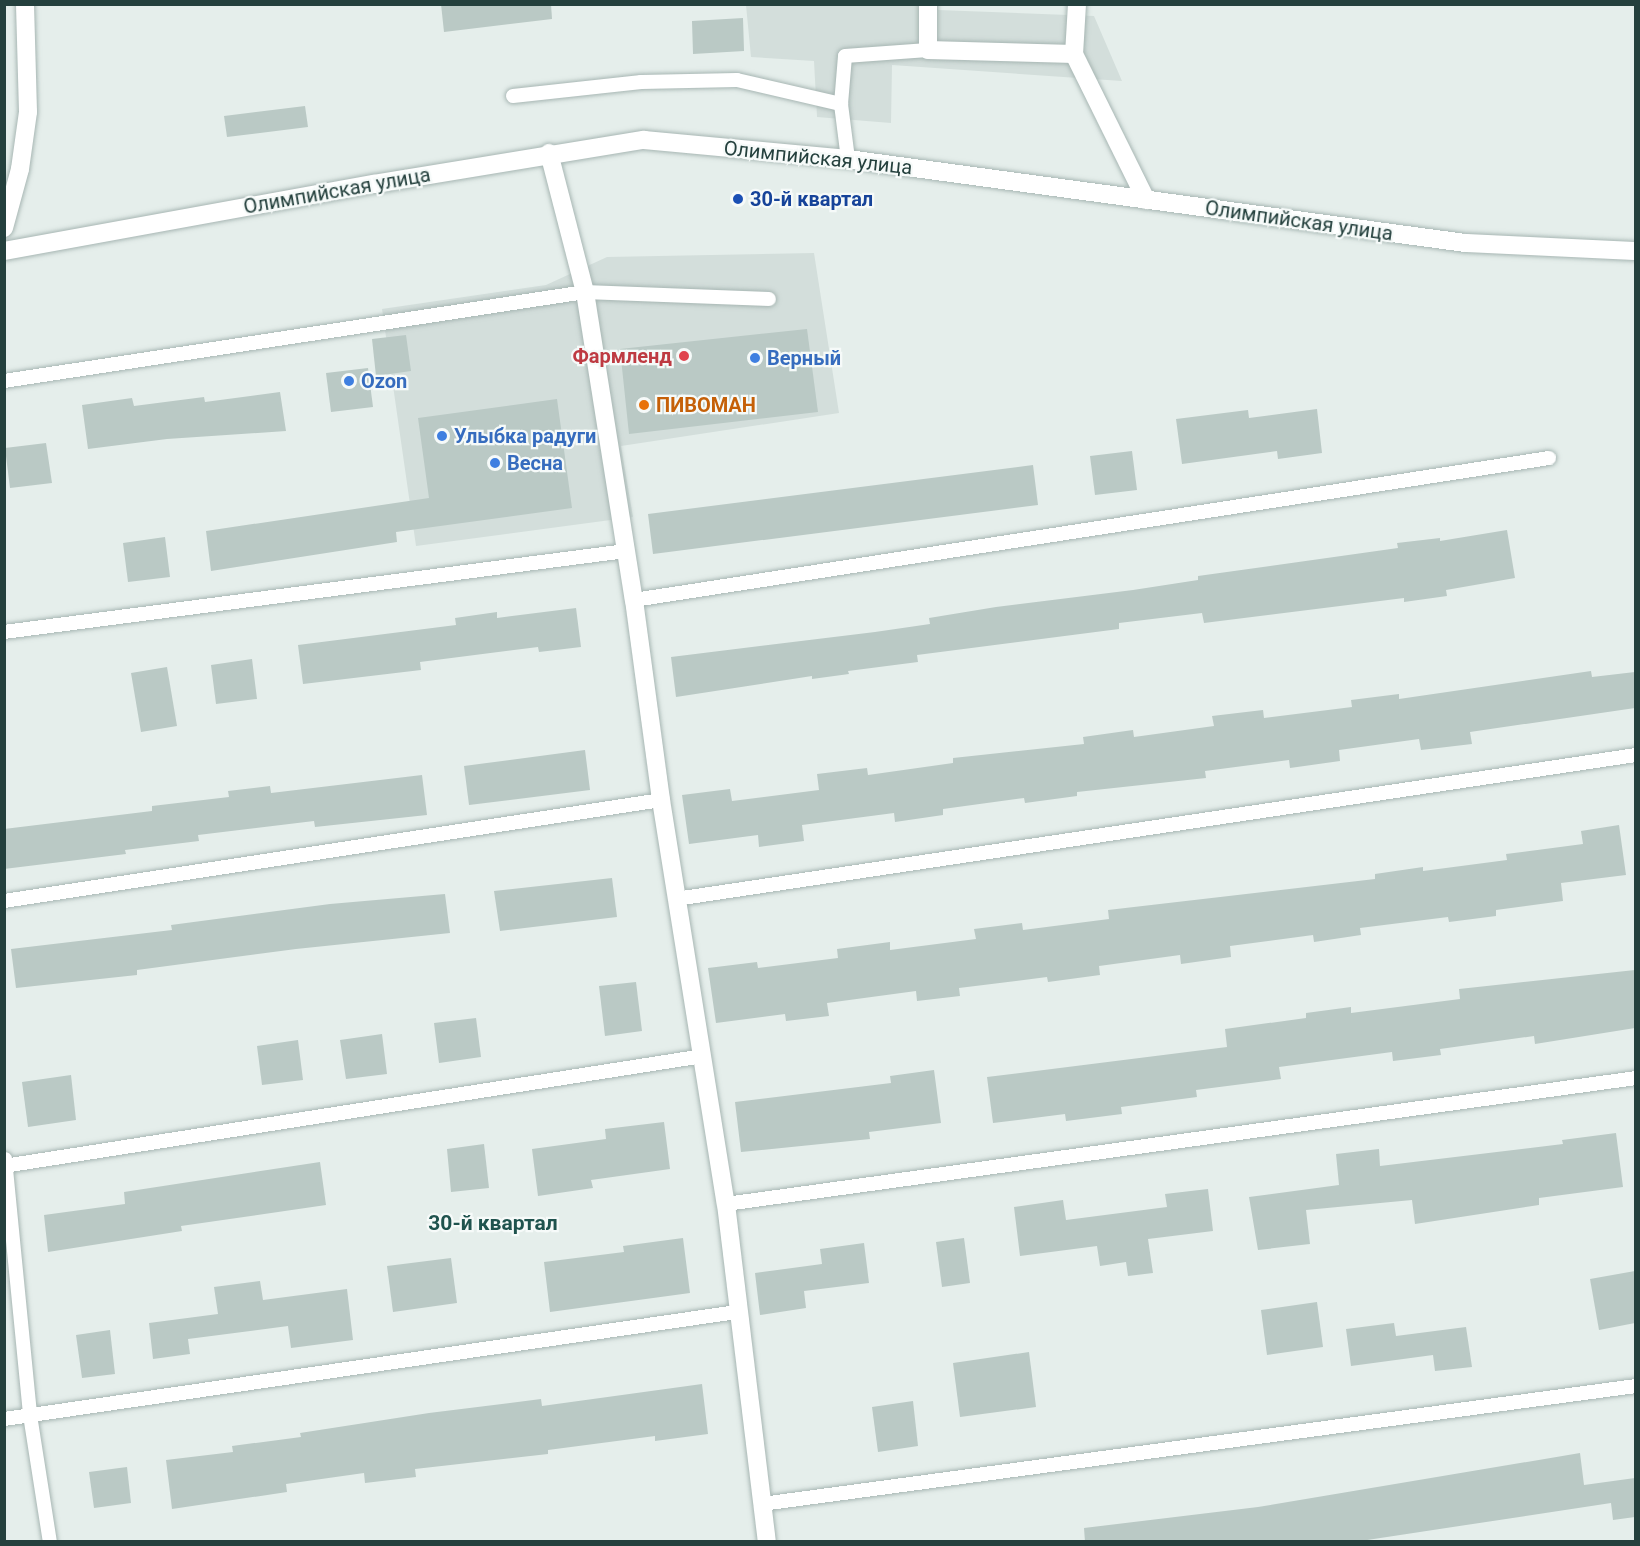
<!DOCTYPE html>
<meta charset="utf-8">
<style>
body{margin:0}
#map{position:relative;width:1640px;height:1546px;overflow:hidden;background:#e5eeeb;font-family:Roboto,sans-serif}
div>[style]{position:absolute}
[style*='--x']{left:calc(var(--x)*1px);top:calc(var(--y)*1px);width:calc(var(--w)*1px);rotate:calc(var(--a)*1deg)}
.built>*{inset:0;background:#d3dedb}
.building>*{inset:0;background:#bac9c5}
.roads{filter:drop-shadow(0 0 2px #a7b6b3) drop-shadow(0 0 2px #a7b6b3)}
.lane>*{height:14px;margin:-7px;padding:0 7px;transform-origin:7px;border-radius:7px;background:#fff}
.street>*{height:18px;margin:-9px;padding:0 9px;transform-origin:9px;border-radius:9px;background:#fff}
.secondary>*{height:18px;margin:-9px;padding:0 9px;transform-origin:9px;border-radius:9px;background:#fff}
.dots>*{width:16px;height:16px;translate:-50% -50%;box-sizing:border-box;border:3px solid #f6faf9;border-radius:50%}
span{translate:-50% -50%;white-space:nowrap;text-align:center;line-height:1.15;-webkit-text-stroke:4.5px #f6faf9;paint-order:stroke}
.street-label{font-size:20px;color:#24403d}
.transit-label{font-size:20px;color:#164399;font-weight:700}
.left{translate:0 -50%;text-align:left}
.health-label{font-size:20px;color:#be3a42;font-weight:700}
.right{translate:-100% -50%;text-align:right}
.shop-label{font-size:20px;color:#366cbe;font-weight:700}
.food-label{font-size:20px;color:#c56008;font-weight:700}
.neighbourhood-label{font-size:21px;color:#1f534e;font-weight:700}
.frame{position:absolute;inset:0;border:6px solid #24403d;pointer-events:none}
</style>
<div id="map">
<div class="built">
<i style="clip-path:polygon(937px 4px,938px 10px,1094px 16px,1122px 81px,892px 65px,891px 123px,817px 117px,814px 61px,751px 57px,746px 5px)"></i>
<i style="clip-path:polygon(814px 253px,839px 413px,621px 446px,633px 517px,416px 546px,382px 309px,546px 285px,607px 257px)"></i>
</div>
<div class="building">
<i style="clip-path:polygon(441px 4px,551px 4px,552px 19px,444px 32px)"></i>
<i style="clip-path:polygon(743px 18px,744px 51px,693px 54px,692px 21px)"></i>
<i style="clip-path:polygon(305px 106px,308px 127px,227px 137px,224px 116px)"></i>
<i style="clip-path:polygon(807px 329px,818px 412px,629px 434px,620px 349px)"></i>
<i style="clip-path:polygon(406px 335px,411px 371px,376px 376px,372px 339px)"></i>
<i style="clip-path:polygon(368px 368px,373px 407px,331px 412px,326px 373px)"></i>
<i style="clip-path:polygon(280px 392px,286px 431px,167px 439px,88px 449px,82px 405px,132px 398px,134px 406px,204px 397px,205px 402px)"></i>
<i style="clip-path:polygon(557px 399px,572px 508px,396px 532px,397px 542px,211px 571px,206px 531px,429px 498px,418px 418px)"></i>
<i style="clip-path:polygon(1317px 409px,1322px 453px,1278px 459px,1277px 451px,1182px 464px,1176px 419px,1248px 410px,1249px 418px)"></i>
<i style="clip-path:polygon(46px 443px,52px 483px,10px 488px,5px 448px)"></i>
<i style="clip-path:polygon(1132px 451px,1137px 490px,1095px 495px,1090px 456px)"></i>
<i style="clip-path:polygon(1033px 465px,1038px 505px,653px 554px,648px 514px)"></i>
<i style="clip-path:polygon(1507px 530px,1515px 578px,1446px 590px,1447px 596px,1404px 602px,1404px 598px,1204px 623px,1202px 613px,1119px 623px,1119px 629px,917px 655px,918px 662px,848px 671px,849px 674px,812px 679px,812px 676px,676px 697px,671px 657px,875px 632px,930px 624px,929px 618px,996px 607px,1133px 590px,1198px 580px,1198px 576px,1398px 548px,1397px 543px,1440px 538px,1440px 541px)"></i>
<i style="clip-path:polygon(165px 537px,170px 577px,128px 582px,123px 543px)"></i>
<i style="clip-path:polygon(576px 608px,581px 647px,539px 652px,538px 647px,420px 662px,421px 670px,303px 684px,298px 645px,456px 625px,455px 618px,497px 612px,497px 618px)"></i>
<i style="clip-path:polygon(252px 659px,257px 699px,216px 704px,211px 665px)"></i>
<i style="clip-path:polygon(167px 667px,177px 726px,141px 732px,131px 673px)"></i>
<i style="clip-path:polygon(1591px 671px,1592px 677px,1635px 672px,1635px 708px,1470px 732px,1472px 744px,1421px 750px,1419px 739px,1339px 750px,1340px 761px,1290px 768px,1289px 760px,1205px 771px,1206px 778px,1077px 792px,1077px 796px,1025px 803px,1024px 798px,943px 809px,943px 815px,895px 822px,894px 813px,802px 825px,804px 841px,759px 847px,758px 835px,689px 844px,682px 795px,730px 789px,732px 801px,819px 790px,817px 774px,867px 768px,868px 775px,953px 763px,953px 758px,1084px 744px,1083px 737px,1133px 730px,1134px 737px,1214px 726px,1212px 716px,1263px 710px,1264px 718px,1352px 707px,1351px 700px,1399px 694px,1399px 699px)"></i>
<i style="clip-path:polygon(585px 750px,590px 790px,469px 805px,464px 766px)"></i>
<i style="clip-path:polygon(422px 775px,427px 815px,315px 827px,314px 821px,198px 835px,199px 841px,125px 850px,126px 854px,4px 869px,4px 829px,152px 811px,152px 806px,229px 797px,228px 791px,270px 786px,271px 793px)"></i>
<i style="clip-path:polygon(1619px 825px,1626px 875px,1561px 883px,1563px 901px,1496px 910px,1496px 916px,1449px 922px,1448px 917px,1360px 928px,1361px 935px,1314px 942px,1313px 935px,1230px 946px,1231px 957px,1181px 964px,1180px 955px,1099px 966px,1100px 975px,1048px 982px,1047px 977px,959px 988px,960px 996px,917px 1001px,916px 991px,827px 1003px,829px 1016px,786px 1021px,785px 1014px,716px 1023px,708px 968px,757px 962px,758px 968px,838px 958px,837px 949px,890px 942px,890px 950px,976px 939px,974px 929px,1022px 923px,1023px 930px,1109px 919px,1108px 910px,1375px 879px,1375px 874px,1423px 867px,1423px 871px,1507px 860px,1506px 854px,1583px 844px,1581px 831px)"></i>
<i style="clip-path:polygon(612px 878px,617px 917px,500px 931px,494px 891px)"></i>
<i style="clip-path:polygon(445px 894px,450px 933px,296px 949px,137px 970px,137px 975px,16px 988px,11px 949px,172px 930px,171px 925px,330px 904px)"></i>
<i style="clip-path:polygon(1635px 970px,1635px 1028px,1535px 1044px,1534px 1036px,1440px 1049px,1441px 1055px,1393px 1061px,1392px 1052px,1279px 1067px,1281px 1079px,1196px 1090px,1197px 1097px,1121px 1107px,1122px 1114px,1066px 1121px,1065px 1114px,993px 1123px,987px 1077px,1227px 1047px,1225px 1029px,1306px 1018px,1306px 1013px,1351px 1007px,1351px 1013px,1460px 999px,1459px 989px)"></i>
<i style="clip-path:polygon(636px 982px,642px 1031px,605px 1036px,599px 986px)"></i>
<i style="clip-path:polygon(476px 1018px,481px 1057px,439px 1063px,434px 1023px)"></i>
<i style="clip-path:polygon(382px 1034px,387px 1074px,346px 1079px,340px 1040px)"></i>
<i style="clip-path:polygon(298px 1040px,303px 1080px,262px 1085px,257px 1046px)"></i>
<i style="clip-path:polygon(934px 1070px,941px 1123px,869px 1132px,870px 1139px,741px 1152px,735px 1102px,891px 1083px,890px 1076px)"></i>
<i style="clip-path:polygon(71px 1075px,76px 1120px,28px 1127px,22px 1082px)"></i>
<i style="clip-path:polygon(664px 1122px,670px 1169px,591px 1180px,593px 1188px,538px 1196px,532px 1149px,606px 1139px,605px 1129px)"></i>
<i style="clip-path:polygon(1616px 1133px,1623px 1187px,1539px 1198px,1539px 1205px,1415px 1224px,1412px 1200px,1306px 1210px,1310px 1244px,1258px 1250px,1249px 1197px,1339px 1185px,1336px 1154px,1379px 1149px,1380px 1166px,1563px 1144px,1562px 1140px)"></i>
<i style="clip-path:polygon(484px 1144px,489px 1188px,451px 1192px,447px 1149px)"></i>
<i style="clip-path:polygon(320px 1162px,326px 1205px,181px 1226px,182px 1231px,48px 1252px,44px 1215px,125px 1204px,124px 1192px)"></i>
<i style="clip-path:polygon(1208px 1189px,1213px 1231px,1148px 1239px,1153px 1273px,1128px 1276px,1126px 1262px,1100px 1266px,1097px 1246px,1020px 1256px,1014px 1207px,1063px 1200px,1066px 1220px,1167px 1207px,1165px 1194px)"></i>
<i style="clip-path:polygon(683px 1238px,690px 1293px,550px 1312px,544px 1262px,624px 1252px,623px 1246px)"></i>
<i style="clip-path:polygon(964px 1238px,970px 1283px,942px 1287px,936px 1242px)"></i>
<i style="clip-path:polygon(864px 1243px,869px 1283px,804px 1291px,806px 1308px,760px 1315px,755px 1273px,822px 1264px,820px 1249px)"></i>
<i style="clip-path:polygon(451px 1258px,457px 1303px,393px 1312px,387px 1266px)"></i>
<i style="clip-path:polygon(1635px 1271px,1635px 1323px,1599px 1330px,1590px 1279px)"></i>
<i style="clip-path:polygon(260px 1281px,263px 1300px,347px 1289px,353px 1340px,291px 1348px,288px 1326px,188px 1339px,190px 1354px,153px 1359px,149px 1323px,218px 1314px,214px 1287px)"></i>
<i style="clip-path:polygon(1317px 1302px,1323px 1347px,1267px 1355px,1261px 1310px)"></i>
<i style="clip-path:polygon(1394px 1323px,1396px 1336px,1466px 1327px,1472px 1367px,1435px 1371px,1433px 1355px,1351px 1366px,1346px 1329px)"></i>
<i style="clip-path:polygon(110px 1330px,115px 1374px,82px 1378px,76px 1335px)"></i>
<i style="clip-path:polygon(1029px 1352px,1036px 1407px,960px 1417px,953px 1363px)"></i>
<i style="clip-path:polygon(702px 1384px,708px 1434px,655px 1441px,655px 1436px,548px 1450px,548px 1454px,415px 1469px,416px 1477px,365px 1483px,364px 1473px,286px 1484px,287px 1492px,172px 1509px,166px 1460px,233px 1452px,232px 1446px,301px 1437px,300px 1433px,429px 1413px,541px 1399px,542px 1406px)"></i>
<i style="clip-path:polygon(913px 1401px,918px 1446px,878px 1452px,872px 1407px)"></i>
<i style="clip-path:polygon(1580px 1453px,1584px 1485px,1635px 1478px,1635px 1517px,1613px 1520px,1611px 1503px,1354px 1542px,1085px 1542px,1084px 1528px,1258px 1507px)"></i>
<i style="clip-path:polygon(127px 1467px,131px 1503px,94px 1508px,89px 1472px)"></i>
</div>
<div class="roads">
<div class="lane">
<i style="--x:513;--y:96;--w:129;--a:-6.2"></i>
<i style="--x:641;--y:82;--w:96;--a:-1.2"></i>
<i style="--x:737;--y:80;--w:107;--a:13"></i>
<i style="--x:848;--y:159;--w:55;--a:-97.3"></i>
<i style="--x:841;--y:104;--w:48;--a:-85.2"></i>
<i style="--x:845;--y:56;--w:83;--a:-4.1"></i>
<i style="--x:4;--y:381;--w:588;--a:-8.71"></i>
<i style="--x:585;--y:292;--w:184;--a:2.2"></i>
<i style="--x:634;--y:600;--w:926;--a:-8.82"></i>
<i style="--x:4;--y:632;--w:627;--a:-7.42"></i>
<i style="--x:676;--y:899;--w:971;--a:-8.53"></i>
<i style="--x:4;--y:901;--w:665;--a:-8.74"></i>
<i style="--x:5;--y:1159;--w:257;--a:84.4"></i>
<i style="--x:30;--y:1415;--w:129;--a:81.1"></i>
<i style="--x:4;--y:1166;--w:708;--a:-8.94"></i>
<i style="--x:726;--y:1204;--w:919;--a:-7.88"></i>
<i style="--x:4;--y:1419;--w:741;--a:-8.31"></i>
<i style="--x:762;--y:1504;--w:882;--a:-7.69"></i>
</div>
<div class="street">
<i style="--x:928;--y:4;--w:46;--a:90"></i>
<i style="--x:928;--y:50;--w:146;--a:1.6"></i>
<i style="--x:1077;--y:4;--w:50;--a:93.4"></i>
<i style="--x:1074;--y:54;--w:163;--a:63.7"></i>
<i style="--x:549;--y:153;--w:144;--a:75.5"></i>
<i style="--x:585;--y:292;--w:312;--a:81"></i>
<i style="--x:634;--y:600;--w:202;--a:82.3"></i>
<i style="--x:661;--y:800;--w:409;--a:80.9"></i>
<i style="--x:726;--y:1204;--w:340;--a:83.1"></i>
<i style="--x:4;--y:228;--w:61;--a:-74.8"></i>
<i style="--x:20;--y:169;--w:58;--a:-82"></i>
<i style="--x:28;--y:112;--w:108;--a:-91.6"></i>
</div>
<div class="secondary">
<i style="--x:4;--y:251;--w:376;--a:-10.3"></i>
<i style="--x:374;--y:184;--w:274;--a:-9.3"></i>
<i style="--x:644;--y:140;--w:205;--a:5.3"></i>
<i style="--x:848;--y:159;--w:623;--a:7.75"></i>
<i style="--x:1465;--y:243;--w:171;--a:2.7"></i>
</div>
</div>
<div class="dots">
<i style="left:738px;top:199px;background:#1a4fb4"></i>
<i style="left:684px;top:356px;background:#e0444e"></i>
<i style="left:755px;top:358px;background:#3f7fe0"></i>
<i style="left:349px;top:381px;background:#3f7fe0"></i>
<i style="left:644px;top:405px;background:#e8710a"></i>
<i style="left:442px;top:436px;background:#3f7fe0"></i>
<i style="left:495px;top:463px;background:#3f7fe0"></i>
</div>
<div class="street-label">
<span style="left:818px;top:158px;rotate:6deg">Олимпийская улица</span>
<span style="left:337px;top:191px;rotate:-10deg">Олимпийская улица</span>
<span style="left:1299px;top:221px;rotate:8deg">Олимпийская улица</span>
</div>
<div class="transit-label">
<span class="left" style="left:750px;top:199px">30-й квартал</span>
</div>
<div class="health-label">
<span class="right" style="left:672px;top:356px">Фармленд</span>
</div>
<div class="shop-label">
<span class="left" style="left:767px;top:358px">Верный</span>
<span class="left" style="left:361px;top:381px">Ozon</span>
<span class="left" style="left:454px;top:436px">Улыбка радуги</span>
<span class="left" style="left:507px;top:463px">Весна</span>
</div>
<div class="food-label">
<span class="left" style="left:656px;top:405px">ПИВОМАН</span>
</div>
<div class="neighbourhood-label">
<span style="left:493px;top:1223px">30-й квартал</span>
</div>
<div class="frame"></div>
</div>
